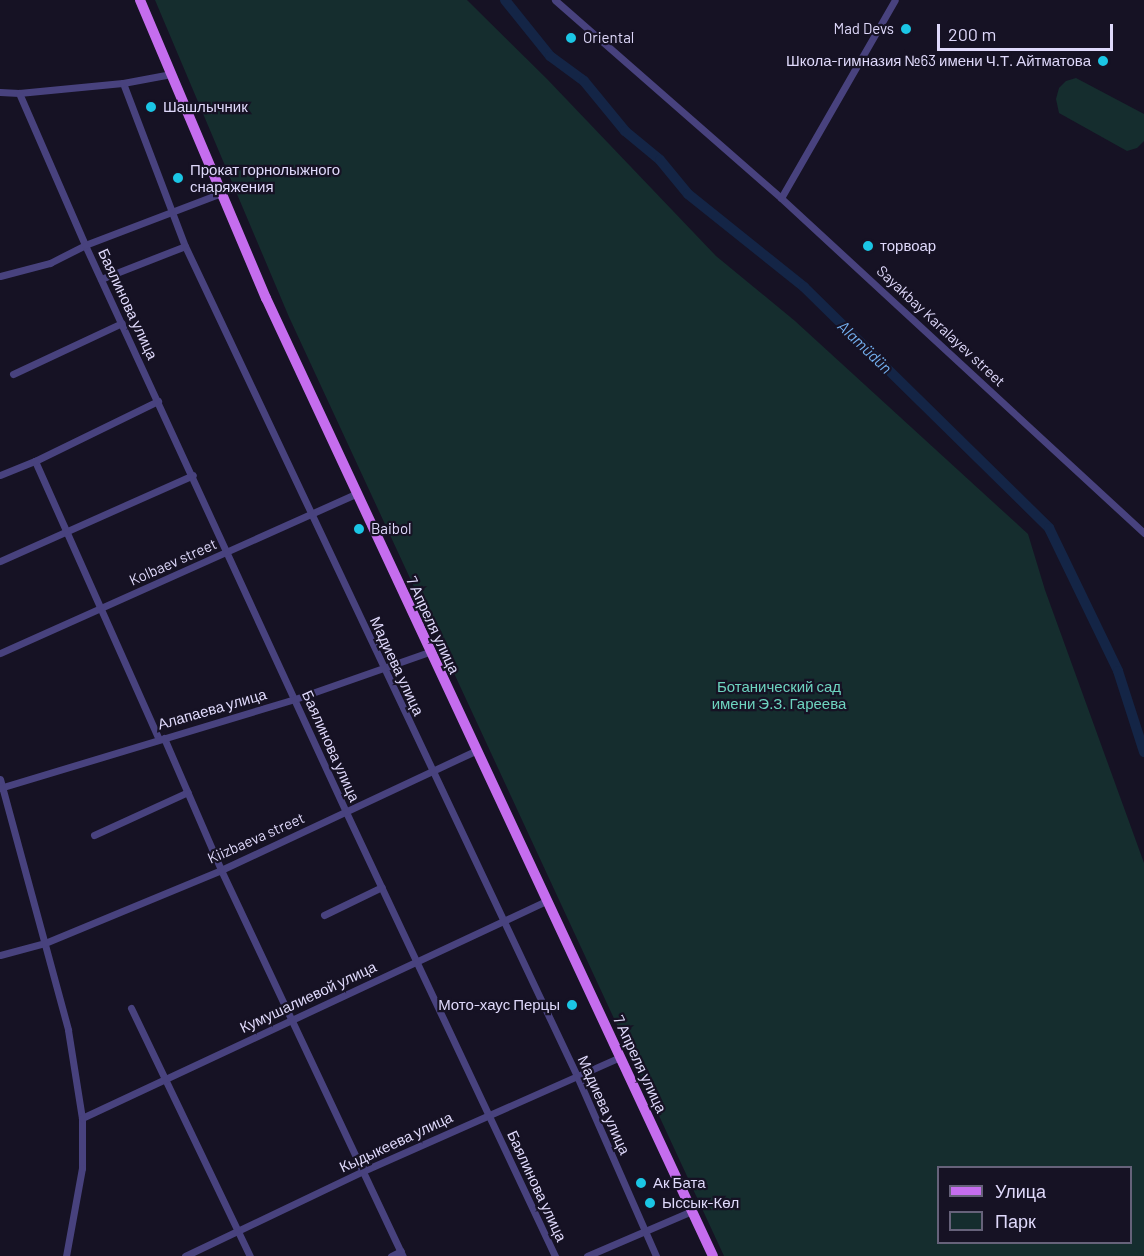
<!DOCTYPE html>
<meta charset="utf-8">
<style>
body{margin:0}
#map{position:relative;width:1144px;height:1256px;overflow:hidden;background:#161224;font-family:Barlow,sans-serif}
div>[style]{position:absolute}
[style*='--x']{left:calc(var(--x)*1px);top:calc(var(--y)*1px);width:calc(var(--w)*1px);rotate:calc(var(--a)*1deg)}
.green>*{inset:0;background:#152d2e}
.river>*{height:10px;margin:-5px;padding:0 5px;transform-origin:5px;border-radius:5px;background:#142546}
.street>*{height:7px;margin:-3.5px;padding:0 3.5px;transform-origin:3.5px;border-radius:3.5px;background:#48427e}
.primary>*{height:10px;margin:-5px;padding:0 5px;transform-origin:5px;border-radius:5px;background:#c56dee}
.dots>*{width:16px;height:16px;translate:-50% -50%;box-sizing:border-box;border:3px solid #161224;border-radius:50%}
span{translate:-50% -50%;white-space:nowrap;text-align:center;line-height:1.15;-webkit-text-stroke:4.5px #161224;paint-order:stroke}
.poi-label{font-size:15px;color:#dfd9fb}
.right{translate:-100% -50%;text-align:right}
.left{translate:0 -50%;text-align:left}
.street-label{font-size:15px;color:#dfd9fb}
.park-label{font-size:15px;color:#6dd3bf}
.water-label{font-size:16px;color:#73afef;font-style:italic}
.legend{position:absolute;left:937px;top:1166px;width:195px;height:78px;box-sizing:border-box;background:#161224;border:2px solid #66627a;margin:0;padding:8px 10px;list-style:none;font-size:18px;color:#dfd9fb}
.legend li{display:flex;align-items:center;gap:12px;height:30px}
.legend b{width:30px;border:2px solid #66627a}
.scale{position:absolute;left:937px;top:24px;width:176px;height:27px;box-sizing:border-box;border:3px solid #dfd9fb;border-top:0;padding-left:8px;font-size:18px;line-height:21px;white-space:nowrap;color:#dfd9fb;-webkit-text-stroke:4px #161224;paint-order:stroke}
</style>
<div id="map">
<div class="green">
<i style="clip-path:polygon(evenodd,155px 0,467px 0,547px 79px,716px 256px,795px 321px,1028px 534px,1045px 590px,1144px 863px,1144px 1256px,724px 1256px,289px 317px,155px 0,938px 1168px,1130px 1168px,1130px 1242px,938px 1242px,938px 1168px)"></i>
<i style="clip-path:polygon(1076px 78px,1144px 114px,1144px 141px,1137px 148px,1127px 151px,1059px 113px,1056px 99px,1059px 88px,1066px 81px)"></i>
</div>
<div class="river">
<i style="--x:505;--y:0;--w:72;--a:51.2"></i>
<i style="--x:550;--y:56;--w:42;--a:36.3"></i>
<i style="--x:584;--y:81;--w:65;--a:50.6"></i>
<i style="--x:625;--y:131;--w:45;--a:39.6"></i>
<i style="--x:660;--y:160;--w:44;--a:50.5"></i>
<i style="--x:688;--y:194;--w:149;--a:38.7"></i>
<i style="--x:804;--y:287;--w:344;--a:44.5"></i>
<i style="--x:1049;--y:528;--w:159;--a:64.2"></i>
<i style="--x:1118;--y:671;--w:85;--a:72.2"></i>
</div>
<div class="street">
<i style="--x:555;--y:0;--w:300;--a:41.2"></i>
<i style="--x:781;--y:198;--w:494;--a:42.7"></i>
<i style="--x:123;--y:83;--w:174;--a:69.2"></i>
<i style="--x:185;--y:246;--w:918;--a:64.72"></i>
<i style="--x:577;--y:1076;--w:197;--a:66.3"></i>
<i style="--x:0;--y:92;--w:19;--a:3"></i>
<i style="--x:19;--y:93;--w:104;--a:-5.5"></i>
<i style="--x:123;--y:83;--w:49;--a:-10.6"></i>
<i style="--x:19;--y:93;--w:166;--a:66.5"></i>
<i style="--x:85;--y:245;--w:624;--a:65.28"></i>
<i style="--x:346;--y:812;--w:491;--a:64.8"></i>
<i style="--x:781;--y:198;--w:228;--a:-60.1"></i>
<i style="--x:0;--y:276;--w:52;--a:-14.6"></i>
<i style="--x:50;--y:263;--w:39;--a:-27"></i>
<i style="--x:85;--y:245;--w:146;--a:-20.9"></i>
<i style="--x:101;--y:279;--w:90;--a:-21.4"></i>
<i style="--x:13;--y:374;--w:120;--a:-25.1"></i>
<i style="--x:35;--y:461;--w:304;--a:66"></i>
<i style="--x:0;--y:475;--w:38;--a:-22"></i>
<i style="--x:35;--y:461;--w:137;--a:-26"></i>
<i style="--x:0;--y:561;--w:211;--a:-24"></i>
<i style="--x:0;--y:653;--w:390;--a:-24.1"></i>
<i style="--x:164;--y:738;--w:144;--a:66.6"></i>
<i style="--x:221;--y:870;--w:427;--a:64.8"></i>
<i style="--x:0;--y:779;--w:260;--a:74.8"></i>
<i style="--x:68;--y:1030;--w:89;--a:81"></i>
<i style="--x:82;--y:1118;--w:50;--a:90"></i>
<i style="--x:82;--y:1168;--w:89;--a:100.3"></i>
<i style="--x:0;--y:788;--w:308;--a:-16.8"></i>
<i style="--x:295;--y:699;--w:142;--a:-19.3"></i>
<i style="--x:94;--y:835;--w:103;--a:-24.6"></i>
<i style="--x:324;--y:915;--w:64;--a:-25.8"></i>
<i style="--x:0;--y:955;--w:47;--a:-14.9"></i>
<i style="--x:45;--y:943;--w:191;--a:-22.5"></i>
<i style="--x:221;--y:870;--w:280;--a:-25.1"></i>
<i style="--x:131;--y:1008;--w:275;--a:64.4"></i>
<i style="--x:82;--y:1118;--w:512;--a:-25.06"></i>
<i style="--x:185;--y:1256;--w:197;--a:-25.5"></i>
<i style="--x:363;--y:1171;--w:281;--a:-23.9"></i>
<i style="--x:391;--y:1256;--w:11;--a:-27"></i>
<i style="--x:587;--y:1256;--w:114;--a:-23.2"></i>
</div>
<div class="primary">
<i style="--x:140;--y:0;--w:324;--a:67.1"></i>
<i style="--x:266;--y:298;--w:1057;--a:64.99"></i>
</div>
<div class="dots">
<i style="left:906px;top:29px;background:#1bc6e5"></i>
<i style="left:571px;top:38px;background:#1bc6e5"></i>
<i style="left:1103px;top:61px;background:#1bc6e5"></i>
<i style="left:151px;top:107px;background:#1bc6e5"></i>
<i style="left:178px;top:178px;background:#1bc6e5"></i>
<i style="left:868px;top:246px;background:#1bc6e5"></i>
<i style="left:359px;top:529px;background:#1bc6e5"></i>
<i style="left:572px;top:1005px;background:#1bc6e5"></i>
<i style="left:641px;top:1183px;background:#1bc6e5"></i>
<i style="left:650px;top:1203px;background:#1bc6e5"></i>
</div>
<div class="poi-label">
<span class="right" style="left:894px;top:29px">Mad Devs</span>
<span class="left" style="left:583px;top:38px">Oriental</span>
<span class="right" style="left:1091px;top:61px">Школа-гимназия №63 имени Ч.Т. Айтматова</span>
<span class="left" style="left:163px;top:107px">Шашлычник</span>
<span class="left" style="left:190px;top:178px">Прокат горнолыжного<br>снаряжения</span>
<span class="left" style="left:880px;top:246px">торвоар</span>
<span class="left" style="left:371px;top:529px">Baibol</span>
<span class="right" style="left:560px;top:1005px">Мото-хаус Перцы</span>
<span class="left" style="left:653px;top:1183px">Ак Бата</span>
<span class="left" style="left:662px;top:1203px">Ыссык-Көл</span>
</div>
<div class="street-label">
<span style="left:128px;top:304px;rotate:65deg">Баялинова улица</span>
<span style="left:941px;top:326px;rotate:43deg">Sayakbay Karalayev street</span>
<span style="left:173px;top:562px;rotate:-24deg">Kolbaev street</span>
<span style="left:433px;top:625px;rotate:65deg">7 Апреля улица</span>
<span style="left:397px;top:666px;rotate:65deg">Мадиева улица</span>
<span style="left:212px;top:709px;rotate:-16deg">Алапаева улица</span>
<span style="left:331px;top:746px;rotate:66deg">Баялинова улица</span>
<span style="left:256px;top:838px;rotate:-24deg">Kiizbaeva street</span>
<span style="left:308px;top:997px;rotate:-25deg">Кумушалиевой улица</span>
<span style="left:640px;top:1064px;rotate:65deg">7 Апреля улица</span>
<span style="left:604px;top:1105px;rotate:66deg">Мадиева улица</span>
<span style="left:396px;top:1142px;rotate:-25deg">Кыдыкеева улица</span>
<span style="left:537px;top:1186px;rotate:65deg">Баялинова улица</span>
</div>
<div class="park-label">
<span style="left:779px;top:695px">Ботанический сад<br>имени Э.З. Гареева</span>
</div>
<div class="water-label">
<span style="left:865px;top:347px;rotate:44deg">Alamüdün</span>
</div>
<ul class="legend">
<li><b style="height:8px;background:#c56dee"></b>Улица</li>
<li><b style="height:16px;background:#152d2e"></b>Парк</li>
</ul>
<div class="scale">200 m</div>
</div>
